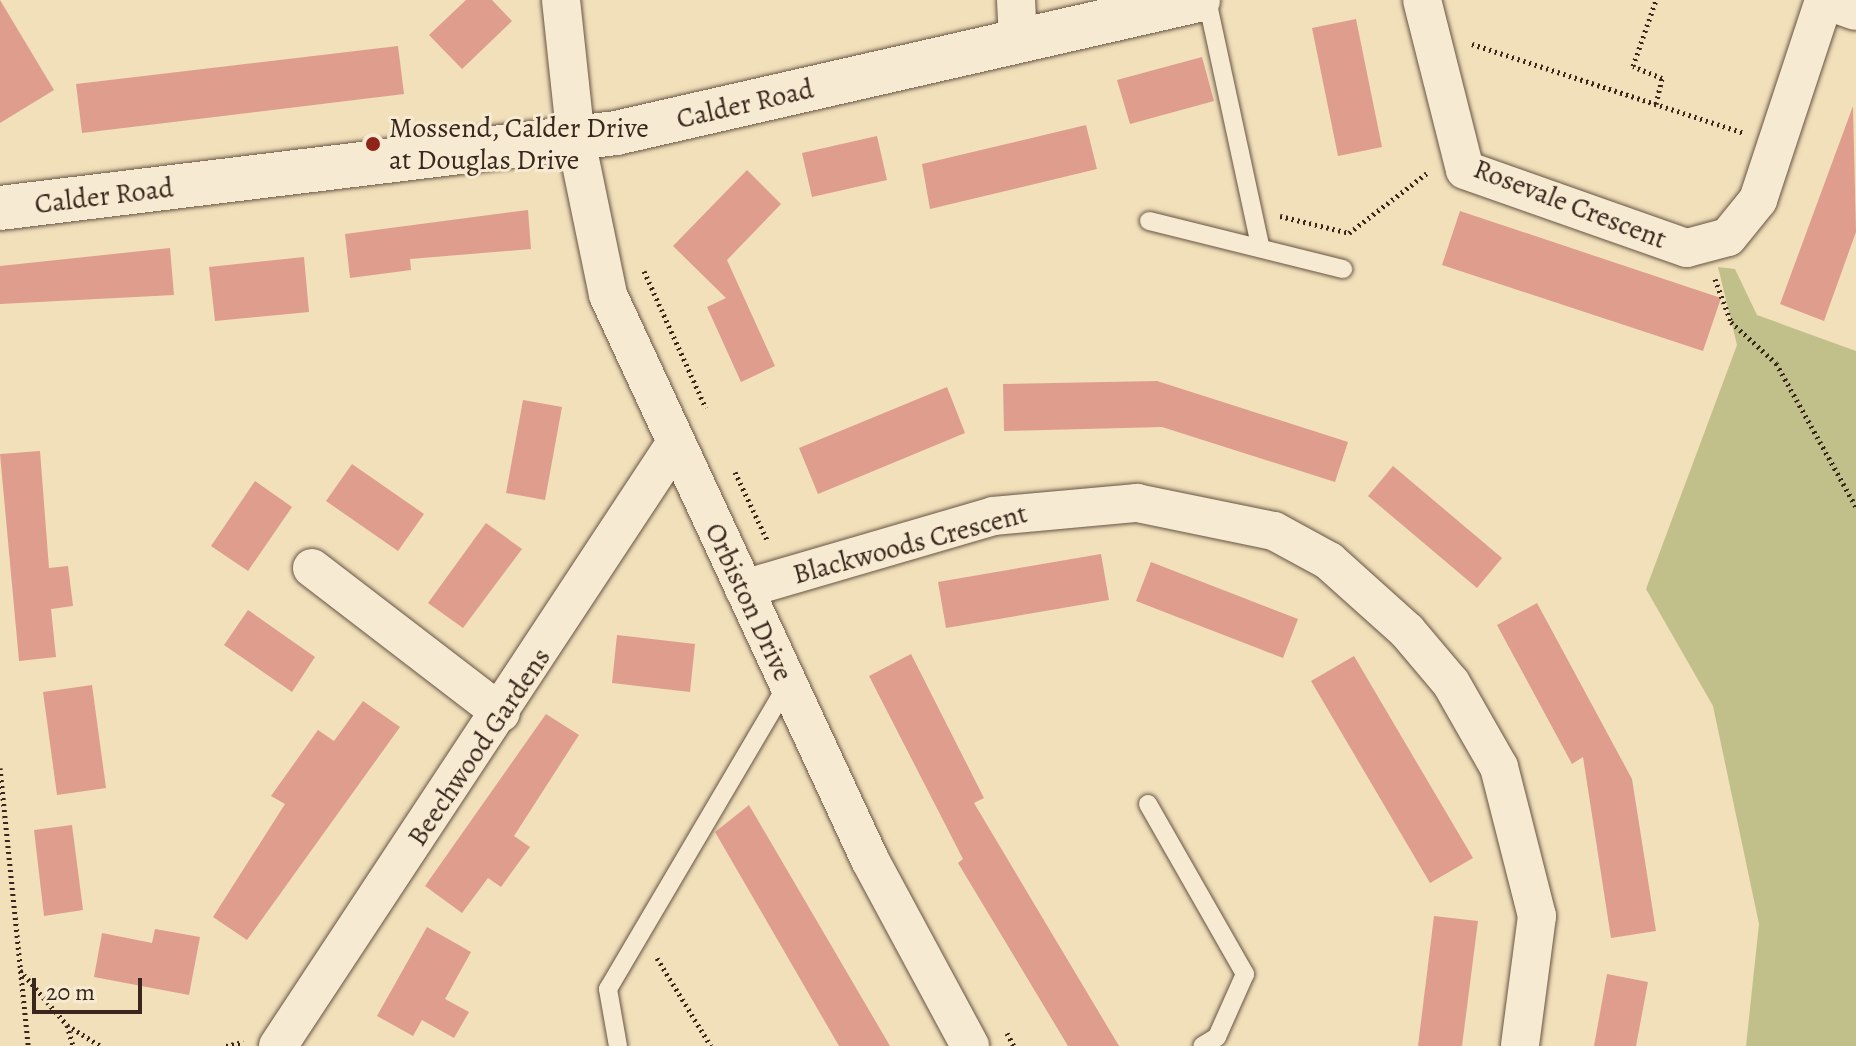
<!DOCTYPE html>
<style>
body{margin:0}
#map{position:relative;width:1856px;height:1046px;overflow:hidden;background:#f1e0ba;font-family:Alegreya,serif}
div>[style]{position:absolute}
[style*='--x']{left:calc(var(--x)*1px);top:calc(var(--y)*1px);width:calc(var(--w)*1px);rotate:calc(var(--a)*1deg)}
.green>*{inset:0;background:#c2c08a}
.building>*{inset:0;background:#df9d8d}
.path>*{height:5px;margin-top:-2.5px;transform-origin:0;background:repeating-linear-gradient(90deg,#3a261c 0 2px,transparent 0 6px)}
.roads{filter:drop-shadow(0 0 2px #685444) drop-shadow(0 0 2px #685444)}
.service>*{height:18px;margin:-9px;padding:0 9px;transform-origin:9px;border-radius:9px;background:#f6ebd2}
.minor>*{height:38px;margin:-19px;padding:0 19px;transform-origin:19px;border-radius:19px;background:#f6ebd2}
.tertiary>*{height:44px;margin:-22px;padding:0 22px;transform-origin:22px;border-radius:22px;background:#f6ebd2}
.dots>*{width:22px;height:22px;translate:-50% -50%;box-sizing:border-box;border:4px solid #f6ebd2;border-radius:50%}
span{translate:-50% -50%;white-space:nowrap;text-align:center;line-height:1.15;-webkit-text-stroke:6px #f6ebd2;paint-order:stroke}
.street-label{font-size:28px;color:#3a261c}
.poi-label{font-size:28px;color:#3a261c}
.left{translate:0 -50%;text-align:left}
.scale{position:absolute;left:32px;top:978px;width:110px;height:36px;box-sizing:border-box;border:4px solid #3a261c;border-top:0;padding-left:10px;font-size:24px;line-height:28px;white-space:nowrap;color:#3a261c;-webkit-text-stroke:6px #f6ebd2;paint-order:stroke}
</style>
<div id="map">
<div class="green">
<i style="clip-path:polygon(1718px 267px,1735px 269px,1757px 315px,1856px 351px,1856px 1046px,1746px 1046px,1759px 924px,1713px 706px,1646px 589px,1737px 345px)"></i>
</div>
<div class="building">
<i style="clip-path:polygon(0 0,54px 90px,0 123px)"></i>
<i style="clip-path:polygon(466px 0,492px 0,512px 21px,462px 69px,429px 35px)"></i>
<i style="clip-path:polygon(1356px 19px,1382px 147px,1338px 156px,1312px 28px)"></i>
<i style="clip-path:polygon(398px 46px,404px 94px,82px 133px,76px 84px)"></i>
<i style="clip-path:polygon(1202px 57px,1214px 101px,1130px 124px,1117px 80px)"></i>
<i style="clip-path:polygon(1853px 106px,1856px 232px,1824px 321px,1780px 304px)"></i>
<i style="clip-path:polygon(1086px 125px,1097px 169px,930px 209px,922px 164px)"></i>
<i style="clip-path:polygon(877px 136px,887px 180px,812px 197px,802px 153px)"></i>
<i style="clip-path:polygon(747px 170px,781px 204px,727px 260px,775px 366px,741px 382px,707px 307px,726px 298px,673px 246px)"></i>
<i style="clip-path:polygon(528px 210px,531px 249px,410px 259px,411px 270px,350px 278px,345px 234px)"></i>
<i style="clip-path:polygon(1460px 211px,1721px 298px,1703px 351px,1442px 265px)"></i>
<i style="clip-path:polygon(170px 248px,174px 295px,0 304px,0 266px)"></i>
<i style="clip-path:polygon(304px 257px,309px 312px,215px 321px,209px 267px)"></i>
<i style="clip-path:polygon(1157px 381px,1348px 442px,1335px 482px,1162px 427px,1004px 431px,1003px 384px)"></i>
<i style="clip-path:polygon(947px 387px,965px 433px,818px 494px,799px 448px)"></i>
<i style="clip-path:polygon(523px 400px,562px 407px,545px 500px,506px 493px)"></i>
<i style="clip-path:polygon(40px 451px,49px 568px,68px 566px,73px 606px,51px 609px,56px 657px,19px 661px,0 454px)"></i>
<i style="clip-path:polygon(352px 464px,424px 514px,398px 551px,326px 501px)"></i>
<i style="clip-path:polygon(1393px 466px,1502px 558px,1477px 588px,1368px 496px)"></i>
<i style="clip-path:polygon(255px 481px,292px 507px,248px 571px,211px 546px)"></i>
<i style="clip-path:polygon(486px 523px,522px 549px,463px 628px,428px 603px)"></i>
<i style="clip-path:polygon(1101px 554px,1109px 600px,946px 628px,938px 582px)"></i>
<i style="clip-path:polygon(1151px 562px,1298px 619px,1283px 658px,1136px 601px)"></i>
<i style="clip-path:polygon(1537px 603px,1632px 779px,1656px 931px,1611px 938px,1583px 757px,1572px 764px,1497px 625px)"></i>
<i style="clip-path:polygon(248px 610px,315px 657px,292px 692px,224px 645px)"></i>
<i style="clip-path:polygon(617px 635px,695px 644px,690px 692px,612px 683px)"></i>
<i style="clip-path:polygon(911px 654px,984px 798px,974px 803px,1119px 1046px,1068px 1046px,958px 863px,963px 859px,869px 676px)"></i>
<i style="clip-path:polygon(1354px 656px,1473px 858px,1430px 883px,1311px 681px)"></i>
<i style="clip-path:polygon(92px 685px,106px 788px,57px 795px,43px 692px)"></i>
<i style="clip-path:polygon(363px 701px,400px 727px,247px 940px,213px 917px,285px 804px,271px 796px,318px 730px,334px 741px)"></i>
<i style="clip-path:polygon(546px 714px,579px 735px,514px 836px,530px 847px,501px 887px,488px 878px,462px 913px,425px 886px)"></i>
<i style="clip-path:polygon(749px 805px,890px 1046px,839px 1046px,715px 832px)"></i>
<i style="clip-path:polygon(72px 825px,83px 910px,44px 916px,34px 830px)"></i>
<i style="clip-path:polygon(1434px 916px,1478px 921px,1462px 1046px,1418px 1046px)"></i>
<i style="clip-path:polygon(427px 927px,471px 952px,445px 999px,469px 1012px,454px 1038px,422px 1020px,413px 1036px,377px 1016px)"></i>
<i style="clip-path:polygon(155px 929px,200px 937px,189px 995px,94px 977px,102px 933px,152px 943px)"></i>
<i style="clip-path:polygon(1607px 974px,1648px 982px,1636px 1046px,1594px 1046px)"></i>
</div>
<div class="path">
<i style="--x:1472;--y:44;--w:286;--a:18.1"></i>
<i style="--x:1656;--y:104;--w:27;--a:-77"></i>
<i style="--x:1662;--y:78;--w:31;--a:-158"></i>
<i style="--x:1633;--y:66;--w:70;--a:-70.8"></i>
<i style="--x:1280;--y:216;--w:71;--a:13.8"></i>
<i style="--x:1349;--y:233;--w:98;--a:-37.6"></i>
<i style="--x:644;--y:271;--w:150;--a:65.7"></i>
<i style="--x:1715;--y:279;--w:46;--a:69.6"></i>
<i style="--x:1731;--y:322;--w:61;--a:42.3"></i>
<i style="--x:1776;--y:363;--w:165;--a:60.9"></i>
<i style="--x:735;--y:472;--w:77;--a:64.8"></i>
<i style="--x:0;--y:768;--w:279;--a:84.2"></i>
<i style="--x:657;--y:958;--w:103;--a:58.5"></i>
<i style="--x:20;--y:970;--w:72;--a:49.5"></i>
<i style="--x:67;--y:1025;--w:40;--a:32"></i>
<i style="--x:67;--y:1025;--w:22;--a:74"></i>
<i style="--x:1007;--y:1033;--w:15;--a:62"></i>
<i style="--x:226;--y:1046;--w:18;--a:-13"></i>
</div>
<div class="roads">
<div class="service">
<i style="--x:1207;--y:0;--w:252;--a:77.8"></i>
<i style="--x:1149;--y:221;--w:200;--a:13.9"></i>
<i style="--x:1148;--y:804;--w:196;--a:60.3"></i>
<i style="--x:1245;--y:974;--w:69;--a:114"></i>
<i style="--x:1217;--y:1037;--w:17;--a:149"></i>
<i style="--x:618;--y:1046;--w:58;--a:-100"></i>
<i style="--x:608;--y:989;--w:354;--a:-59.5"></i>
</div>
<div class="minor">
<i style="--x:561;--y:0;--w:141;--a:83.9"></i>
<i style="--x:576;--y:140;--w:158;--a:78.3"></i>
<i style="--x:608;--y:295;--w:623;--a:65.12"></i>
<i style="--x:870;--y:860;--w:211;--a:61.7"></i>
<i style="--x:1016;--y:0;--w:40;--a:87.1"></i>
<i style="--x:1422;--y:0;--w:175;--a:75.8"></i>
<i style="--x:1465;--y:170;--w:235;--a:19.4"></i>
<i style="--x:1687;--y:248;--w:42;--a:-15"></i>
<i style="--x:1728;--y:237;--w:48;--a:-51"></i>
<i style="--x:1758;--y:200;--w:211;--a:-71.7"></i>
<i style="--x:312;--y:568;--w:238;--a:37.5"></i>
<i style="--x:744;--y:589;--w:259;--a:-16.3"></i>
<i style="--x:993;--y:516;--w:145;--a:-5.2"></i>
<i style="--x:1137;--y:503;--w:140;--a:11.6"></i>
<i style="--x:1274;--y:531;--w:63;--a:28.6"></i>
<i style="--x:1329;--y:561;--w:105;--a:41.9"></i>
<i style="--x:1407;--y:631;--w:68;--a:49.8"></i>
<i style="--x:1451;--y:683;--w:97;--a:60.3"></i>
<i style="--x:1499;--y:767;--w:154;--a:75.7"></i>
<i style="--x:1537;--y:916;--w:131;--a:97.5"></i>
<i style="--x:278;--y:1046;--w:721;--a:-56.6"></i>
</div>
<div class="tertiary">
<i style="--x:1834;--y:0;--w:23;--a:20"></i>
<i style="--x:0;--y:208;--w:621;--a:-6.94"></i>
<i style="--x:616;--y:133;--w:597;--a:-12.87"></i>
</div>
</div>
<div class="dots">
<i style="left:373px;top:144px;background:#8f2418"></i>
</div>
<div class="street-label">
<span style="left:745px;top:104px;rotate:-13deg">Calder Road</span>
<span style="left:104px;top:196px;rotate:-7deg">Calder Road</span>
<span style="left:1570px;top:204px;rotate:21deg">Rosevale Crescent</span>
<span style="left:910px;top:544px;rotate:-15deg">Blackwoods Crescent</span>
<span style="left:749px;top:602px;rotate:65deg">Orbiston Drive</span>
<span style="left:479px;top:747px;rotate:-56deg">Beechwood Gardens</span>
</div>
<div class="poi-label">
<span class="left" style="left:389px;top:144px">Mossend, Calder Drive<br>at Douglas Drive</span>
</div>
<div class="scale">20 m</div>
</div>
